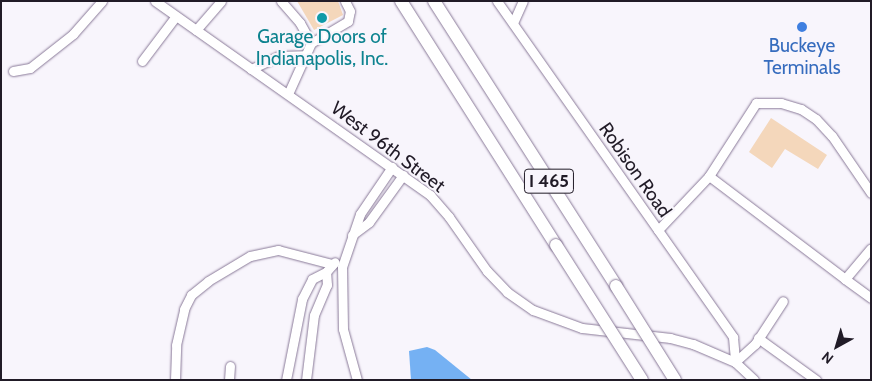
<!DOCTYPE html>
<style>
body{margin:0}
#map{position:relative;width:872px;height:381px;overflow:hidden;background:#f8f5fc;font-family:Cabin,sans-serif}
div>[style]{position:absolute}
[style*='--x']{left:calc(var(--x)*1px);top:calc(var(--y)*1px);width:calc(var(--w)*1px);rotate:calc(var(--a)*1deg)}
.water>*{inset:0;background:#75b1f3}
.building>*{inset:0;background:#f4d7bb}
.roads{filter:drop-shadow(0 0 1px #897998) drop-shadow(0 0 1px #897998)}
.minor>*{height:9px;margin:-4.5px;padding:0 4.5px;transform-origin:4.5px;border-radius:4.5px;background:#fff}
.highway>*{height:12px;margin:-6px;padding:0 6px;transform-origin:6px;border-radius:6px;background:#fff}
.bridges{filter:drop-shadow(0 0 1px #897998) drop-shadow(0 0 1px #897998)}
.highway-bridge>*{height:12px;margin:-6px;padding:0 6px;transform-origin:6px;border-radius:6px;background:#fff}
.dots>*{width:14px;height:14px;translate:-50% -50%;box-sizing:border-box;border:2px solid #f8f5fc;border-radius:50%}
span{translate:-50% -50%;white-space:nowrap;text-align:center;line-height:1.15;-webkit-text-stroke:4px #f8f5fc;paint-order:stroke}
.shield-label span{padding:1px 4px;background:#f8f5fc;border:1px solid;border-radius:4px;-webkit-text-stroke-width:0}
.shield-label{font-size:18px;color:#211b27;font-weight:700}
.culture-label{font-size:19px;color:#0d838f}
.shop-label{font-size:19px;color:#366cbe}
.street-label{font-size:19px;color:#211b27}
.frame{position:absolute;inset:0;border:2px solid #211b27;pointer-events:none}
.north{position:absolute;left:812px;top:321px;width:50px;height:50px;-webkit-text-stroke:4px #f8f5fc;paint-order:stroke;rotate:219deg;font-size:14px;font-weight:700;line-height:20px;text-align:center;color:#211b27}
.north::after{content:'';display:block;margin:auto;width:18px;height:22px;background:#211b27;clip-path:polygon(50% 0,100% 100%,50% 72%,0 100%)}
</style>
<div id="map">
<div class="water">
<i style="clip-path:polygon(427px 347px,435px 350px,472px 380px,411px 380px,409px 351px)"></i>
</div>
<div class="building">
<i style="clip-path:polygon(297px 1px,338px 1px,343px 15px,314px 30px)"></i>
<i style="clip-path:polygon(771px 118px,827px 155px,818px 169px,785px 149px,772px 168px,749px 152px)"></i>
</div>
<div class="roads">
<div class="minor">
<i style="--x:155;--y:1;--w:337;--a:35.2"></i>
<i style="--x:430;--y:195;--w:29;--a:49"></i>
<i style="--x:449;--y:217;--w:66;--a:54.9"></i>
<i style="--x:487;--y:271;--w:29;--a:46"></i>
<i style="--x:507;--y:292;--w:32;--a:35"></i>
<i style="--x:533;--y:310;--w:52;--a:20.2"></i>
<i style="--x:582;--y:328;--w:89;--a:6.5"></i>
<i style="--x:670;--y:338;--w:24;--a:15"></i>
<i style="--x:693;--y:344;--w:46;--a:23.2"></i>
<i style="--x:735;--y:362;--w:26;--a:43"></i>
<i style="--x:281;--y:1;--w:29;--a:49"></i>
<i style="--x:300;--y:23;--w:23;--a:61"></i>
<i style="--x:497;--y:1;--w:411;--a:54.9"></i>
<i style="--x:733;--y:337;--w:25;--a:85"></i>
<i style="--x:513;--y:23;--w:24;--a:-66"></i>
<i style="--x:196;--y:30;--w:38;--a:-49"></i>
<i style="--x:142;--y:61;--w:56;--a:-52.9"></i>
<i style="--x:251;--y:69;--w:31;--a:-25"></i>
<i style="--x:279;--y:56;--w:25;--a:-2"></i>
<i style="--x:13;--y:71;--w:17;--a:-10"></i>
<i style="--x:30;--y:68;--w:55;--a:-38.3"></i>
<i style="--x:73;--y:34;--w:44;--a:-48.7"></i>
<i style="--x:288;--y:94;--w:56;--a:-65.7"></i>
<i style="--x:311;--y:43;--w:43;--a:-30.7"></i>
<i style="--x:348;--y:21;--w:10;--a:-79"></i>
<i style="--x:350;--y:11;--w:11;--a:-117"></i>
<i style="--x:709;--y:176;--w:87;--a:-57.2"></i>
<i style="--x:756;--y:103;--w:25;--a:0"></i>
<i style="--x:781;--y:103;--w:21;--a:17"></i>
<i style="--x:801;--y:109;--w:18;--a:34"></i>
<i style="--x:816;--y:119;--w:23;--a:47"></i>
<i style="--x:832;--y:136;--w:69;--a:55.6"></i>
<i style="--x:658;--y:230;--w:74;--a:-46.6"></i>
<i style="--x:709;--y:176;--w:171;--a:37.1"></i>
<i style="--x:845;--y:279;--w:40;--a:-50"></i>
<i style="--x:352;--y:235;--w:21;--a:-37"></i>
<i style="--x:369;--y:222;--w:58;--a:-54.1"></i>
<i style="--x:845;--y:279;--w:32;--a:36"></i>
<i style="--x:758;--y:338;--w:72;--a:35.9"></i>
<i style="--x:735;--y:362;--w:27;--a:-42"></i>
<i style="--x:755;--y:344;--w:51;--a:-56.9"></i>
<i style="--x:175;--y:380;--w:35;--a:-88"></i>
<i style="--x:176;--y:345;--w:37;--a:-77"></i>
<i style="--x:184;--y:309;--w:16;--a:-63"></i>
<i style="--x:191;--y:295;--w:22;--a:-39"></i>
<i style="--x:208;--y:281;--w:49;--a:-30.8"></i>
<i style="--x:250;--y:256;--w:29;--a:-12"></i>
<i style="--x:278;--y:250;--w:56;--a:14.5"></i>
<i style="--x:229;--y:380;--w:14;--a:-86"></i>
<i style="--x:286;--y:380;--w:83;--a:-78.8"></i>
<i style="--x:302;--y:299;--w:22;--a:-63"></i>
<i style="--x:312;--y:279;--w:16;--a:-27"></i>
<i style="--x:326;--y:272;--w:13;--a:-48"></i>
<i style="--x:306;--y:380;--w:65;--a:-83"></i>
<i style="--x:314;--y:315;--w:33;--a:-67"></i>
<i style="--x:327;--y:285;--w:13;--a:-94"></i>
<i style="--x:357;--y:380;--w:53;--a:-105.4"></i>
<i style="--x:343;--y:329;--w:62;--a:-90.9"></i>
<i style="--x:342;--y:267;--w:56;--a:-71.2"></i>
<i style="--x:360;--y:214;--w:57;--a:-55.8"></i>
</div>
<div class="highway">
<i style="--x:401;--y:1;--w:289;--a:57.6"></i>
<i style="--x:434;--y:1;--w:338;--a:57.4"></i>
</div>
</div>
<div class="bridges">
<div class="highway-bridge">
<i style="--x:556;--y:245;--w:160;--a:57.5"></i>
<i style="--x:616;--y:286;--w:111;--a:57.9"></i>
</div>
</div>
<div class="dots">
<i style="left:322px;top:18px;background:#0f9aa8"></i>
<i style="left:802px;top:27px;background:#3f7fe0"></i>
</div>
<div class="shield-label">
<span style="left:549px;top:181px">I 465</span>
</div>
<div class="culture-label">
<span style="left:322px;top:48px">Garage Doors of<br>Indianapolis, Inc.</span>
</div>
<div class="shop-label">
<span style="left:802px;top:57px">Buckeye<br>Terminals</span>
</div>
<div class="street-label">
<span style="left:388px;top:147px;rotate:37deg">West 96th Street</span>
<span style="left:635px;top:170px;rotate:55deg">Robison Road</span>
</div>
<div class="frame"></div>
<div class="north">N</div>
</div>
